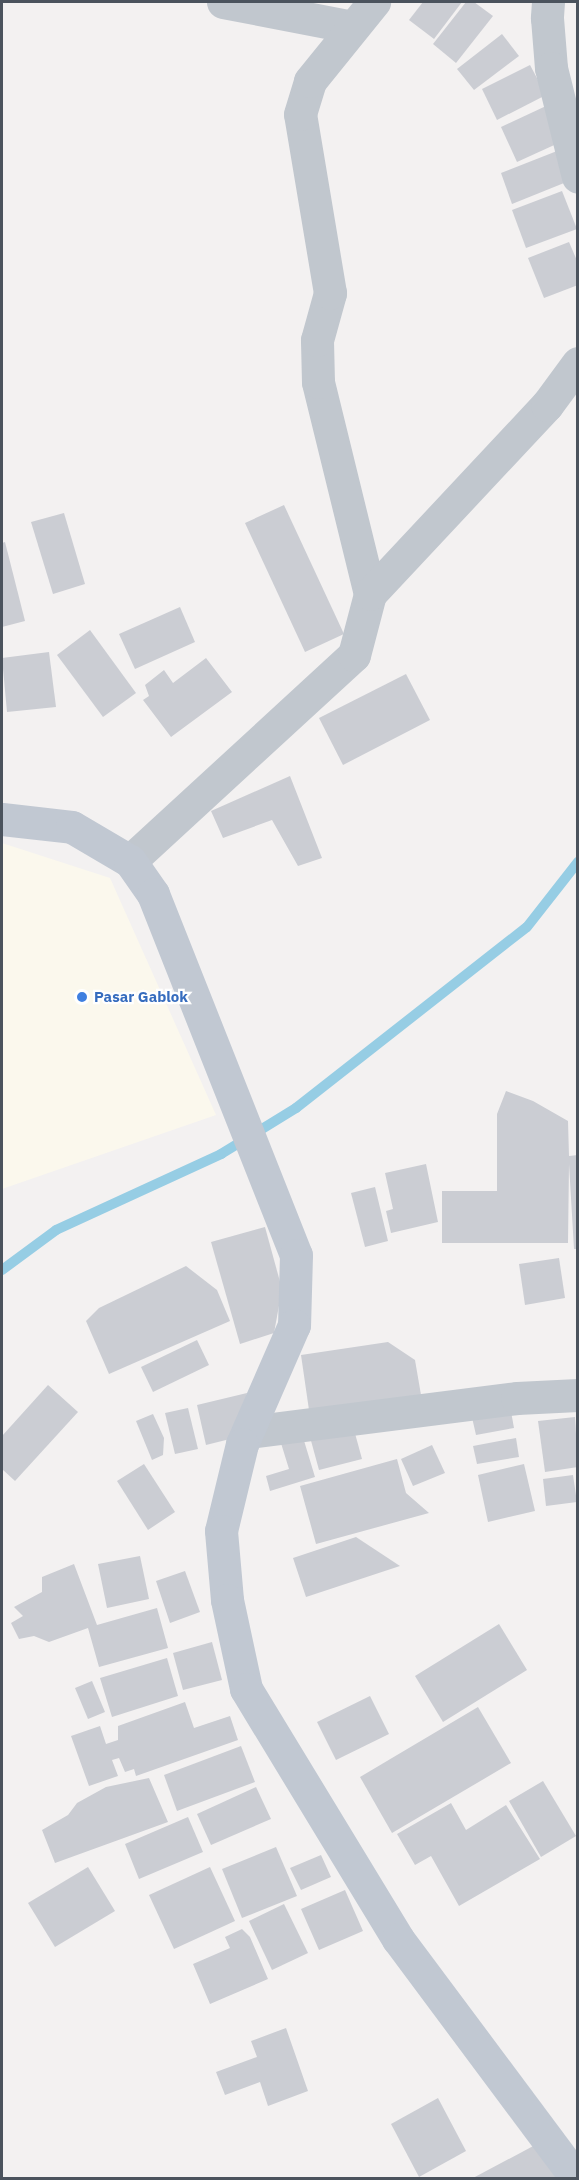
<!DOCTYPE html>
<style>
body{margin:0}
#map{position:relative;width:579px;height:2180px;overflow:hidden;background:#f3f1f1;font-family:"IBM Plex Sans",sans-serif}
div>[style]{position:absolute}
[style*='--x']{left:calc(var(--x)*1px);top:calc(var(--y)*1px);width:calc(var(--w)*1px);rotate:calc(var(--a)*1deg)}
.commercial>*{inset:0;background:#fbf8ed}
.stream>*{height:10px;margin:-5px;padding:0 5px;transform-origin:5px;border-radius:5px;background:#96cde4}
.building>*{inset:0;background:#cbcdd3}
.minor>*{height:33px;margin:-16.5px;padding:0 16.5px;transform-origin:16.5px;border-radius:16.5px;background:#c1c7ce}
.secondary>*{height:33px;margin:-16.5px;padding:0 16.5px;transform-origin:16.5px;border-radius:16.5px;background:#c1c8d2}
.dots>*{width:16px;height:16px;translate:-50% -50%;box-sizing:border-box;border:3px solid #fff;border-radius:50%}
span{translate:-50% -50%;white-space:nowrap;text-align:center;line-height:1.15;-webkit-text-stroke:4.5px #fff;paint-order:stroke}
.shop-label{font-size:15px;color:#366cbe;font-weight:700}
.left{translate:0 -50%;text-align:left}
.frame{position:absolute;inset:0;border:3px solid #4b535d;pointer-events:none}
</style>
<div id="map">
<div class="commercial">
<i style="clip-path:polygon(2px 843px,110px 878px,216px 1115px,2px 1189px)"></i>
</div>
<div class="stream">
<i style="--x:2;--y:1270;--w:67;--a:-36.5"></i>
<i style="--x:56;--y:1230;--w:182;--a:-24.7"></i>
<i style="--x:221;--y:1154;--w:88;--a:-31.5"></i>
<i style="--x:296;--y:1108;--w:293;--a:-38.1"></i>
<i style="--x:527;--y:927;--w:83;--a:-51.9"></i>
</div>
<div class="building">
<i style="clip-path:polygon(423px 2px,462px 2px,434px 39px,409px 20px)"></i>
<i style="clip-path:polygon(466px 2px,474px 2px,493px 16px,456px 63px,433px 44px)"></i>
<i style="clip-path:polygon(502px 34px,519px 56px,474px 90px,457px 69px)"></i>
<i style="clip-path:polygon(530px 65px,546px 95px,497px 120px,482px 89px)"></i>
<i style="clip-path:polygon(546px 106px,563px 141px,517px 162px,501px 127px)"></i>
<i style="clip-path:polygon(557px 151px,569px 181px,512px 204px,501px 173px)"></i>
<i style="clip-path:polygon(562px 191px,577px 229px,526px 248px,512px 210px)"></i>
<i style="clip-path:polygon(569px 242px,578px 263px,578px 285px,544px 298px,528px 258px)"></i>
<i style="clip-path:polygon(284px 505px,344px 634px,305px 652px,245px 523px)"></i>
<i style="clip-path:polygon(64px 513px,85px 584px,53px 594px,31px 522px)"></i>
<i style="clip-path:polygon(5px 542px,25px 621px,2px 627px,2px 543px)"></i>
<i style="clip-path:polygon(180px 607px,195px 642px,135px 669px,119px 634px)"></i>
<i style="clip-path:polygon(90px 630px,136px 693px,103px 717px,57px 655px)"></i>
<i style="clip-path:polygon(49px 652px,56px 707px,7px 712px,2px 658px)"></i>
<i style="clip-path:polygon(206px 658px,232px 692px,171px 737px,143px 700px,149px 696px,145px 685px,164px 670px,173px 683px)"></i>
<i style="clip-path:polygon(406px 674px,430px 720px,343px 765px,319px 718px)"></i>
<i style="clip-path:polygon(290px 776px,322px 858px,298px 866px,272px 820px,223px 838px,211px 811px)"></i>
<i style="clip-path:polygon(506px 1091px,533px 1101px,568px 1121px,569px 1156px,578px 1155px,578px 1249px,574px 1249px,569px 1164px,568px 1243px,442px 1243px,442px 1191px,497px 1191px,497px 1114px)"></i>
<i style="clip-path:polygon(426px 1164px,438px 1222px,391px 1233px,386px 1211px,393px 1209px,385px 1173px)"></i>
<i style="clip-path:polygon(375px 1187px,388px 1241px,365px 1247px,351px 1193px)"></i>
<i style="clip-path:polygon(265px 1227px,282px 1289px,274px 1333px,240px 1344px,211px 1242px)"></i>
<i style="clip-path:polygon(559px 1258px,565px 1298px,525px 1305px,519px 1264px)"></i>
<i style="clip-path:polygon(186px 1266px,217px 1290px,230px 1321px,109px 1374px,86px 1321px,99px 1308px)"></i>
<i style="clip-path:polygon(197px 1340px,209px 1365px,153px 1392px,141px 1367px)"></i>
<i style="clip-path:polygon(388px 1342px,415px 1360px,421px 1395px,309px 1410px,301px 1355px)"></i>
<i style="clip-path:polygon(48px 1385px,78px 1412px,15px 1481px,2px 1469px,2px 1436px)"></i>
<i style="clip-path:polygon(247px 1393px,238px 1437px,206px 1445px,197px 1405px)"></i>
<i style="clip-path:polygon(510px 1406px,514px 1428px,476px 1435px,471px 1413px)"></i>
<i style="clip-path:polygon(188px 1408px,198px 1449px,175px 1454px,165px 1413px)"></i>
<i style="clip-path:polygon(153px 1414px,164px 1438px,163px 1455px,152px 1460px,136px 1421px)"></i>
<i style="clip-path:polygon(575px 1417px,578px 1467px,545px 1472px,538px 1421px)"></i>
<i style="clip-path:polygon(353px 1426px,362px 1459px,319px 1470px,310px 1437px)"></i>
<i style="clip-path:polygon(302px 1434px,315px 1477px,270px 1491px,266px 1476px,289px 1469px,280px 1440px)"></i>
<i style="clip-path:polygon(516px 1438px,519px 1457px,477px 1464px,473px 1446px)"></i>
<i style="clip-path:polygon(432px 1445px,445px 1473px,413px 1486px,401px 1459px)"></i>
<i style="clip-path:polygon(397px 1459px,406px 1493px,429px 1513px,316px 1544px,300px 1486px)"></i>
<i style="clip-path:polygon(144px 1464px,175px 1512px,148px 1530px,117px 1481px)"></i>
<i style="clip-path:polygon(524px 1464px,535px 1511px,488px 1522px,478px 1475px)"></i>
<i style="clip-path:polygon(573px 1475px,577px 1502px,546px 1506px,543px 1479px)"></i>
<i style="clip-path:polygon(356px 1537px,400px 1566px,306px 1597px,293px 1558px)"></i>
<i style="clip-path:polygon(140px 1556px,149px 1599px,107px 1608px,98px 1564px)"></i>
<i style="clip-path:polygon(74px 1564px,97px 1625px,157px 1608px,168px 1648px,99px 1667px,88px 1628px,49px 1642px,34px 1636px,19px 1639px,11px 1623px,23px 1616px,14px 1607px,42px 1592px,42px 1577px)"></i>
<i style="clip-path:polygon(185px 1571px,200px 1612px,170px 1623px,156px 1581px)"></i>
<i style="clip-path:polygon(499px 1624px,527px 1670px,443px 1722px,415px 1676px)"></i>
<i style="clip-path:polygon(212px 1642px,222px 1680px,183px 1690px,173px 1653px)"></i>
<i style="clip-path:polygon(167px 1658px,178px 1696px,112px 1717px,100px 1678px)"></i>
<i style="clip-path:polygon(92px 1681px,105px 1712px,88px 1719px,75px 1688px)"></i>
<i style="clip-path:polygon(370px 1696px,389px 1734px,336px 1760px,317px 1722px)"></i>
<i style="clip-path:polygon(185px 1702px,194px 1728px,230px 1716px,238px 1740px,136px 1776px,134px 1769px,125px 1772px,119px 1758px,112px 1760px,118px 1776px,89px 1786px,71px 1736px,100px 1726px,106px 1744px,118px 1740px,118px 1726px)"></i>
<i style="clip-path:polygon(478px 1707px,511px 1763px,392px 1833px,360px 1777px)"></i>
<i style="clip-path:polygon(241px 1746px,255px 1782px,177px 1811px,164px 1775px)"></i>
<i style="clip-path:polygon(149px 1778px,168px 1822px,55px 1863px,42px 1830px,68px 1815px,77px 1803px,106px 1787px)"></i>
<i style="clip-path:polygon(543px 1781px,576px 1836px,541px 1857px,509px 1801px)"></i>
<i style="clip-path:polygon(256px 1787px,271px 1819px,211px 1845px,197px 1814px)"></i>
<i style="clip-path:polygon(451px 1803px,466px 1830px,506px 1805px,540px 1859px,459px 1906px,431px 1856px,415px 1865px,397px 1834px)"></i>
<i style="clip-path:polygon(188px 1817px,203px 1852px,139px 1879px,125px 1844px)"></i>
<i style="clip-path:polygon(276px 1847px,297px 1896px,242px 1918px,222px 1869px)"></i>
<i style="clip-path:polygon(321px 1855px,331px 1877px,301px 1890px,290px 1868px)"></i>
<i style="clip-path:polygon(88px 1867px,115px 1911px,55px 1947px,28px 1903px)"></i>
<i style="clip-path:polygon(210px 1867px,235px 1921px,174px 1949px,149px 1895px)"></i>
<i style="clip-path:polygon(345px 1890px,363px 1931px,319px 1950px,301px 1909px)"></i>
<i style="clip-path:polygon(284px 1904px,308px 1953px,272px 1970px,249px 1921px)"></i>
<i style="clip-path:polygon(242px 1929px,250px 1937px,268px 1979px,210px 2004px,193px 1964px,230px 1948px,225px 1937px)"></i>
<i style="clip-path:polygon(286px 2028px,308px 2091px,268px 2106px,260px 2082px,225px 2095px,216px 2072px,257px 2057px,251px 2041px)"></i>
<i style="clip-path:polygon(438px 2098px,466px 2151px,419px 2177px,391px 2124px)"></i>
<i style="clip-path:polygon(537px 2144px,556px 2178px,473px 2178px)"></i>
</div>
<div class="minor">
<i style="--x:223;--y:2;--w:132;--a:10.9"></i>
<i style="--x:548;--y:2;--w:16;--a:94"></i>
<i style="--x:547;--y:18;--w:50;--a:85.4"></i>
<i style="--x:551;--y:68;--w:112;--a:76.1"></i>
<i style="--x:370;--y:594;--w:218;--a:-103.8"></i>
<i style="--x:318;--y:382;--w:42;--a:-91.4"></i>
<i style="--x:317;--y:340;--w:49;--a:-74.5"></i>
<i style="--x:330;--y:293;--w:181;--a:-99.5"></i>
<i style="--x:300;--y:114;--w:34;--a:-73"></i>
<i style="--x:310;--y:81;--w:102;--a:-51"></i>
<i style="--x:130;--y:861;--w:304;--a:-42.6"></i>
<i style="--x:354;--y:655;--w:63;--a:-75.3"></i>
<i style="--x:370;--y:594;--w:259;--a:-46.9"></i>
<i style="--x:547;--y:405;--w:52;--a:-53.6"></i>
<i style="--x:248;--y:1432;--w:271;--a:-7.2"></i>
<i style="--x:517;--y:1398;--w:61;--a:-2.8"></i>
</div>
<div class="secondary">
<i style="--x:2;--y:819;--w:70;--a:6.5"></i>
<i style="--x:72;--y:827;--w:67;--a:30.4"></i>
<i style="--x:130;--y:861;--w:40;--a:55.1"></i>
<i style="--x:153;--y:894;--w:388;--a:68.4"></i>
<i style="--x:296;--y:1255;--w:70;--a:91.6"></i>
<i style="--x:294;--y:1325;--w:130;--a:113.6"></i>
<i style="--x:242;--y:1444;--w:89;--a:103.6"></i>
<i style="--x:221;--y:1531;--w:69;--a:85"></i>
<i style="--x:227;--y:1600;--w:91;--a:77.9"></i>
<i style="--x:246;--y:1689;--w:293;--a:58.7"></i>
<i style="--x:398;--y:1939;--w:298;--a:53.3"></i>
</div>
<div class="dots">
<i style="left:82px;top:997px;background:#3f7fe0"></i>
</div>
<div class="shop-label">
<span class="left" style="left:94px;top:997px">Pasar Gablok</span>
</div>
<div class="frame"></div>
</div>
